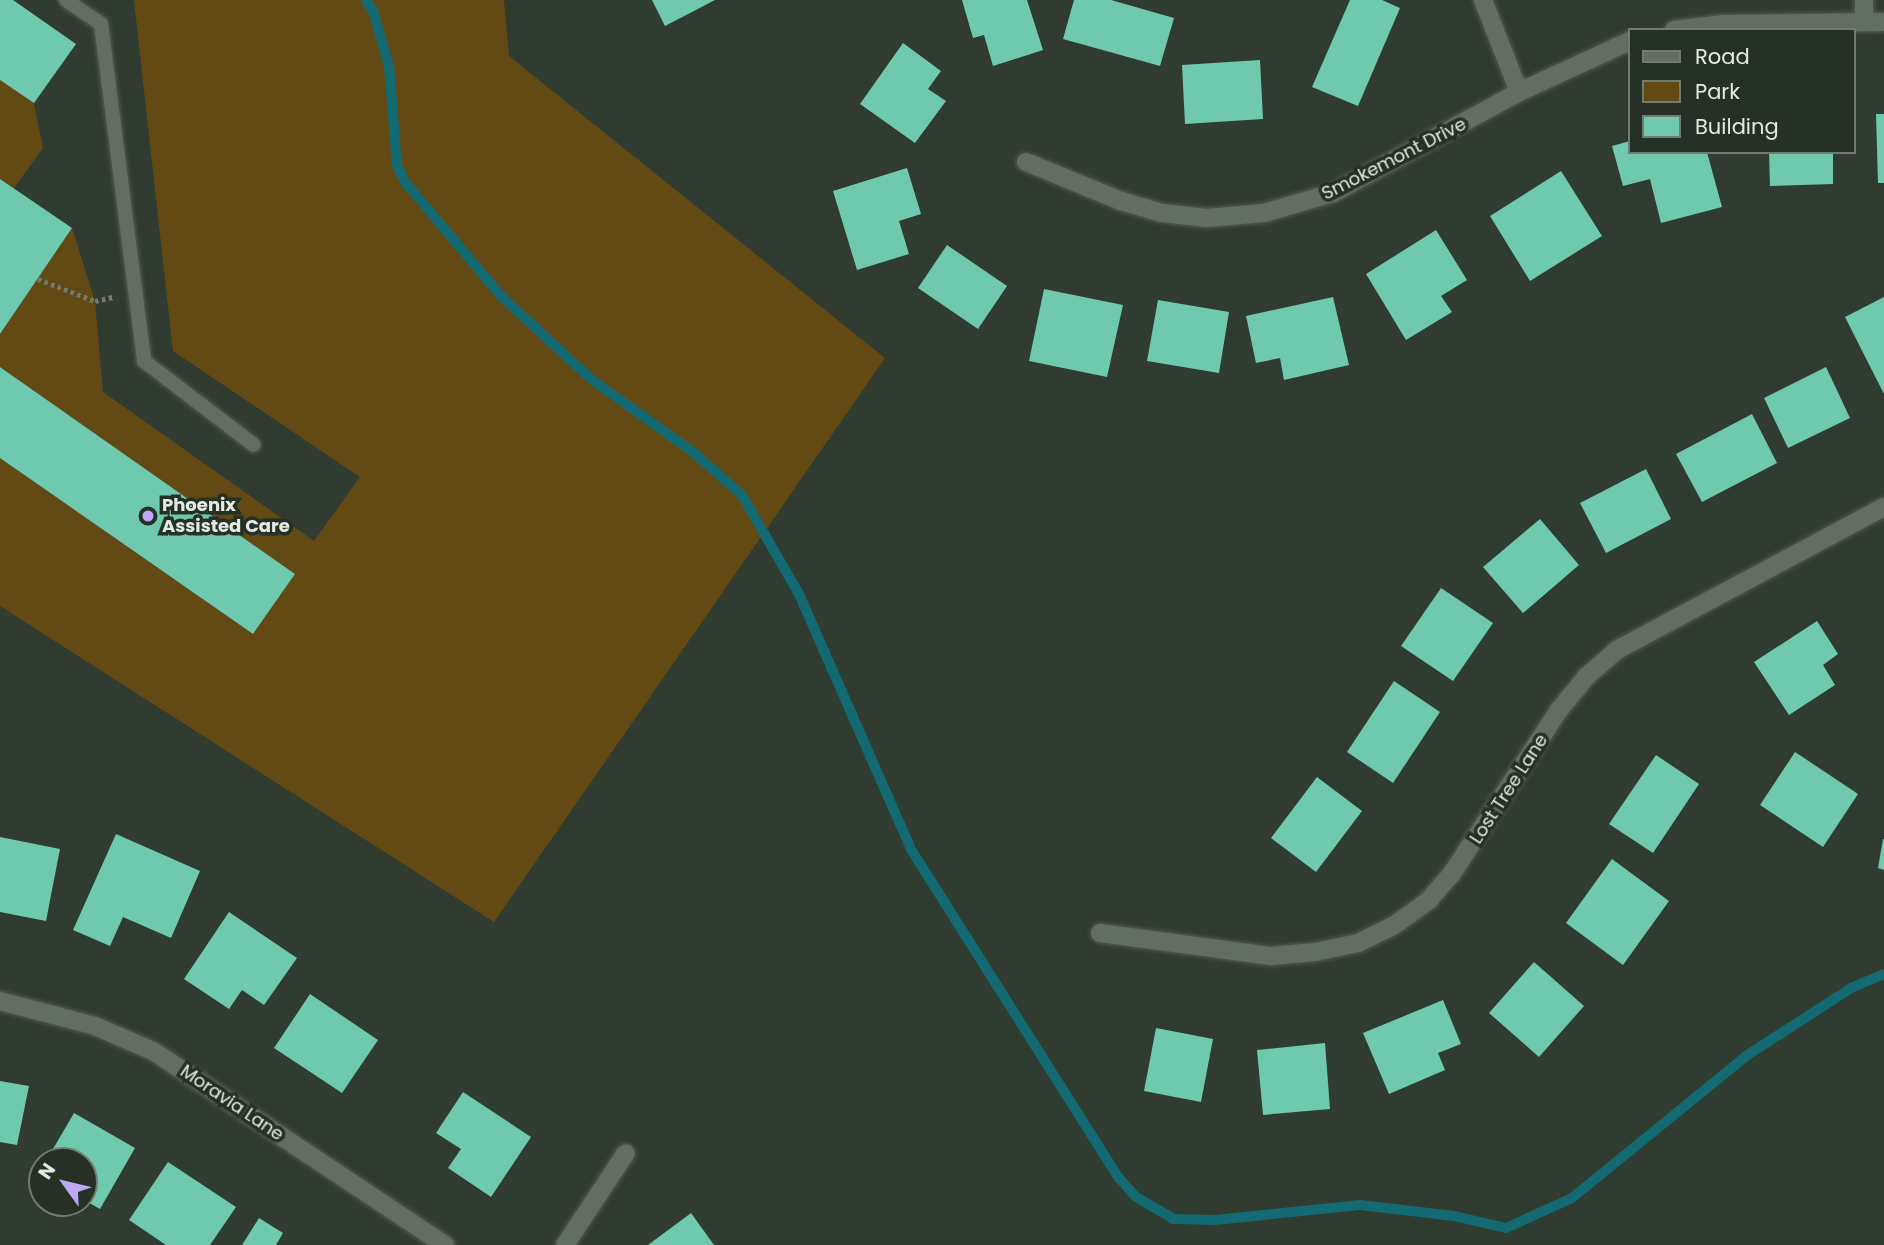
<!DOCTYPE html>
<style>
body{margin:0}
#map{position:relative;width:1884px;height:1245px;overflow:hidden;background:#303c2f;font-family:Poppins,sans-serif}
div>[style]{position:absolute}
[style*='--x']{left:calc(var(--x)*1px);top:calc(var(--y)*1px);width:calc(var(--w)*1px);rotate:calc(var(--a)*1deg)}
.green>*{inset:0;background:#634914}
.stream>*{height:10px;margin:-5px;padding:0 5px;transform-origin:5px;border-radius:5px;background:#136a72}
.building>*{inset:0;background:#6ec9af}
.path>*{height:4.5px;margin-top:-2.25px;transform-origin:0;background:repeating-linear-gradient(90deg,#707a6f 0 3.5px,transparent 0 7px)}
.roads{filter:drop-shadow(0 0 2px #515a50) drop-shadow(0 0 2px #515a50)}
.lane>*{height:14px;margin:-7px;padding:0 7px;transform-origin:7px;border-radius:7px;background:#626e61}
.street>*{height:18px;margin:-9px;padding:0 9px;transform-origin:9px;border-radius:9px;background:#626e61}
.dots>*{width:19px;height:19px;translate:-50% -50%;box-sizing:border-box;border:4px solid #263125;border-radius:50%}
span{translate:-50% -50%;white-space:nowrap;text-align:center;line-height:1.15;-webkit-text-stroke:7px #263125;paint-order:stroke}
.street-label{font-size:18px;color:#e3eae2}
.poi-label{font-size:18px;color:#e3eae2;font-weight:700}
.left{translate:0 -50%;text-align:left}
.legend{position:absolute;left:1628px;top:28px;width:228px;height:126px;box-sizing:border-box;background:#263125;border:2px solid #727b71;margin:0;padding:9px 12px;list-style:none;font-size:21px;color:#e3eae2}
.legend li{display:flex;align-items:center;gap:14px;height:35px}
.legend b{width:35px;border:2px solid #727b71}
.north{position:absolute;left:28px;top:1147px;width:70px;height:70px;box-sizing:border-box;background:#263125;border:2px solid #727b71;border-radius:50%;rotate:304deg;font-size:19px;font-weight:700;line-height:28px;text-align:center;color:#e3eae2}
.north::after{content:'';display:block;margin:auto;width:24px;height:32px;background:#bda9f5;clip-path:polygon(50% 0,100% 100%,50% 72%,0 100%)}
</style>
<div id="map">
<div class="green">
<i style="clip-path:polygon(134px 0,504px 0,509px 56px,885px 358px,494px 922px,0 606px,0 458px,253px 634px,295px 574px,0 367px,0 334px,72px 228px,95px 301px,103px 392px,314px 541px,360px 477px,173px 351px)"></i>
<i style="clip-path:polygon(0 80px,34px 103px,43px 148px,14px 188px,0 179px)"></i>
</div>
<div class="stream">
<i style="--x:366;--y:0;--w:13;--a:58"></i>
<i style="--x:373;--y:11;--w:57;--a:73.8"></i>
<i style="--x:389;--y:66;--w:99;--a:85.4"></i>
<i style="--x:397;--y:165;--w:19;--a:65"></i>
<i style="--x:405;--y:182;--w:149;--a:49.9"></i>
<i style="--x:501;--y:296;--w:122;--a:42.7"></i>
<i style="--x:591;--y:379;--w:125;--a:35.6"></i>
<i style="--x:693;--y:452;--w:65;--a:41.3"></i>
<i style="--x:742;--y:495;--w:114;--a:60.1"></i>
<i style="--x:799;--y:594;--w:281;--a:66.3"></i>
<i style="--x:912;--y:851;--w:387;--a:57.7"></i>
<i style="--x:1119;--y:1178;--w:25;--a:48"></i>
<i style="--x:1136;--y:1197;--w:44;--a:30.1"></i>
<i style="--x:1174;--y:1219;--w:41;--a:1.4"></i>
<i style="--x:1215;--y:1220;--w:146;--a:-5.9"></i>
<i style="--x:1360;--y:1205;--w:95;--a:6.7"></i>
<i style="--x:1454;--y:1216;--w:53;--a:13"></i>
<i style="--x:1506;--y:1228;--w:72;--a:-24.4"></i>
<i style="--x:1572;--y:1198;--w:225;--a:-39.2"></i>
<i style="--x:1746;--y:1056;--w:125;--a:-32.9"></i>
<i style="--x:1851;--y:988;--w:36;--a:-23"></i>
</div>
<div class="building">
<i style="clip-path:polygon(0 0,13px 0,76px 44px,34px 103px,0 80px)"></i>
<i style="clip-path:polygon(652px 0,715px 0,665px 26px)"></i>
<i style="clip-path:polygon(962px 0,1027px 0,1043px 50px,993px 66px,984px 35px,973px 38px)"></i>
<i style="clip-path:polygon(1074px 0,1111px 0,1174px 18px,1160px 66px,1063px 39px)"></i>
<i style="clip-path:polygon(1350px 0,1382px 0,1400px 8px,1358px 106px,1312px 87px)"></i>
<i style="clip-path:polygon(903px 43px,941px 71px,928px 89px,946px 101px,915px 143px,860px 104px)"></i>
<i style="clip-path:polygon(1260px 60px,1263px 119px,1185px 124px,1182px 65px)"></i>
<i style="clip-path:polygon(1876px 114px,1884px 114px,1884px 183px,1878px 183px)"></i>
<i style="clip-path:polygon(1630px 141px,1630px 152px,1707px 152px,1722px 207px,1661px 223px,1650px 179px,1623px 186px,1612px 146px)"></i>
<i style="clip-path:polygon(1769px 152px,1833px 152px,1833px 184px,1770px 186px)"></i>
<i style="clip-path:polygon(907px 168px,921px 214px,899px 221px,909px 254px,857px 270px,833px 191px)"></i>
<i style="clip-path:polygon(1561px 171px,1602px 236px,1530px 281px,1490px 216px)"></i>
<i style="clip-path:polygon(0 179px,72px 228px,0 334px)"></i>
<i style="clip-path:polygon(1436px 230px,1467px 280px,1441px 296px,1452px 312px,1406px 340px,1366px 274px)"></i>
<i style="clip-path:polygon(947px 245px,1007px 286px,978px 329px,918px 288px)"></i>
<i style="clip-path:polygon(1044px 289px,1123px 305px,1107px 377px,1029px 361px)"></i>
<i style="clip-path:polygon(1333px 297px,1349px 365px,1284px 380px,1280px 358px,1256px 363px,1246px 316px)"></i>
<i style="clip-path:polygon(1884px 297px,1884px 394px,1845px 317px)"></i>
<i style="clip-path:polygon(1158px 300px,1229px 312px,1219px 373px,1147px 361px)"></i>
<i style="clip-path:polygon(0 367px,295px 574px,253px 634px,0 458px)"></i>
<i style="clip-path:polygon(1826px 367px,1850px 418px,1788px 448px,1764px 398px)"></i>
<i style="clip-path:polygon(1752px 414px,1777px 463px,1702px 502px,1676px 454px)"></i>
<i style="clip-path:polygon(1646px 469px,1671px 519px,1606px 553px,1580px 503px)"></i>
<i style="clip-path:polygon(1540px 519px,1579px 565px,1523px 613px,1483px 567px)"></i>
<i style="clip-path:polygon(1441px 588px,1493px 623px,1453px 681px,1401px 646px)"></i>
<i style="clip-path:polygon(1817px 621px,1838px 654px,1823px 665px,1835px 685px,1789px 715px,1754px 662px)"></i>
<i style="clip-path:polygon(1394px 681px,1440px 712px,1393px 783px,1347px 752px)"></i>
<i style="clip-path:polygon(1795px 752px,1858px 794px,1823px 847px,1760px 805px)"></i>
<i style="clip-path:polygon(1656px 755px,1699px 784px,1653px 853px,1609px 824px)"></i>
<i style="clip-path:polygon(1317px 777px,1362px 811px,1316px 872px,1271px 838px)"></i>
<i style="clip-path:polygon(116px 834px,200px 871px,171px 938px,123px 917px,110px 946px,73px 930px)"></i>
<i style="clip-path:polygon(0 837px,60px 849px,46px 921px,0 912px)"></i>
<i style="clip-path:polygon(1883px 839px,1884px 839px,1884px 870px,1878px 868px)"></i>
<i style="clip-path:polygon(1612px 859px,1669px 901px,1623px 965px,1566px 923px)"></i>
<i style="clip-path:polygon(229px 912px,297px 958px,264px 1005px,242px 990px,229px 1009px,184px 979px)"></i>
<i style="clip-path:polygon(1534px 962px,1584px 1006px,1539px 1057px,1489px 1013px)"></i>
<i style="clip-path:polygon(310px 994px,378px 1040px,342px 1093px,274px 1048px)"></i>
<i style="clip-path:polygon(1443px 1000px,1461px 1044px,1438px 1053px,1445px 1070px,1389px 1094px,1363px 1033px)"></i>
<i style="clip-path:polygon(1156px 1028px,1213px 1039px,1201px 1102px,1144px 1091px)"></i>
<i style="clip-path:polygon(1325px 1043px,1330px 1109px,1263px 1115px,1257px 1050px)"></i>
<i style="clip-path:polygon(0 1081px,29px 1086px,17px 1145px,0 1142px)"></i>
<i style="clip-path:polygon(463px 1092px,531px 1137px,491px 1197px,448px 1168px,461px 1149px,436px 1133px)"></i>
<i style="clip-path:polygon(74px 1113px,135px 1148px,100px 1209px,84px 1200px,84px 1161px,46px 1161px)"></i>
<i style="clip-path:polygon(168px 1162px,236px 1207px,210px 1245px,166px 1245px,129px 1220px)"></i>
<i style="clip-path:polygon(691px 1213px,714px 1245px,648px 1245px)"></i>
<i style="clip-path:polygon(259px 1218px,283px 1233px,276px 1245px,242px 1245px)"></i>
</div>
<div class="path">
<i style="--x:38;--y:279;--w:61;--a:21.1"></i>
<i style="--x:95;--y:301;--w:18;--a:-13"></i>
</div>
<div class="roads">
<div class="lane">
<i style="--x:66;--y:0;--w:42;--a:34.4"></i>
<i style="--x:101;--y:24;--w:340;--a:82.7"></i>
<i style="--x:144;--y:361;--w:138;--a:37.4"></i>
</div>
<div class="street">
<i style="--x:1483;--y:0;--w:99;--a:68.6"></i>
<i style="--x:1864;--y:0;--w:22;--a:90"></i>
<i style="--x:1674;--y:30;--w:48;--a:-7.1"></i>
<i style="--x:1722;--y:24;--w:162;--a:-0.7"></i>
<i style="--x:1026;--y:162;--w:103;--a:22.3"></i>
<i style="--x:1121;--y:201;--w:43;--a:16.3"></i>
<i style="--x:1162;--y:213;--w:45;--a:6.3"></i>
<i style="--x:1207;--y:218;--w:57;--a:-5"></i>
<i style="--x:1264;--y:213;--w:72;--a:-16.2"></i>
<i style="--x:1333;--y:193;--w:212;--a:-28.5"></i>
<i style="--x:1519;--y:92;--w:122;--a:-24.7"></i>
<i style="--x:1100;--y:933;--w:173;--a:7.7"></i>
<i style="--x:1271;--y:956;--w:44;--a:-5.2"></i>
<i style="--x:1315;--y:952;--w:44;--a:-11.8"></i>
<i style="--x:1358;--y:943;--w:39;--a:-26"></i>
<i style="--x:1393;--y:926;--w:43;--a:-35.5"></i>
<i style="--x:1428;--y:901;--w:35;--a:-49"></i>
<i style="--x:1451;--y:875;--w:197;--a:-56.8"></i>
<i style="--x:1559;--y:710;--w:44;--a:-50.5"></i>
<i style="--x:1587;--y:676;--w:40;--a:-41"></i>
<i style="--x:1617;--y:650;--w:303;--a:-28.2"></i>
<i style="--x:0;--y:1001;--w:98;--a:14.7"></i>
<i style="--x:95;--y:1026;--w:63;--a:23.3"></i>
<i style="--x:153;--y:1051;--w:351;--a:33.6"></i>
<i style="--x:565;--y:1245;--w:110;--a:-56.5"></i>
</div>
</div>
<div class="dots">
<i style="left:148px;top:516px;background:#bda9f5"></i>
</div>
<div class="street-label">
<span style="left:1394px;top:159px;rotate:-27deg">Smokemont Drive</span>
<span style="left:1509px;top:789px;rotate:-57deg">Lost Tree Lane</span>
<span style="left:232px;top:1103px;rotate:34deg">Moravia Lane</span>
</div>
<div class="poi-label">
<span class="left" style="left:162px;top:516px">Phoenix<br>Assisted Care</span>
</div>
<ul class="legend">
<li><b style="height:9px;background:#626e61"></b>Road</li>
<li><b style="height:19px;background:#634914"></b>Park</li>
<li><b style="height:19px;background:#6ec9af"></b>Building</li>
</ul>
<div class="north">N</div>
</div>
